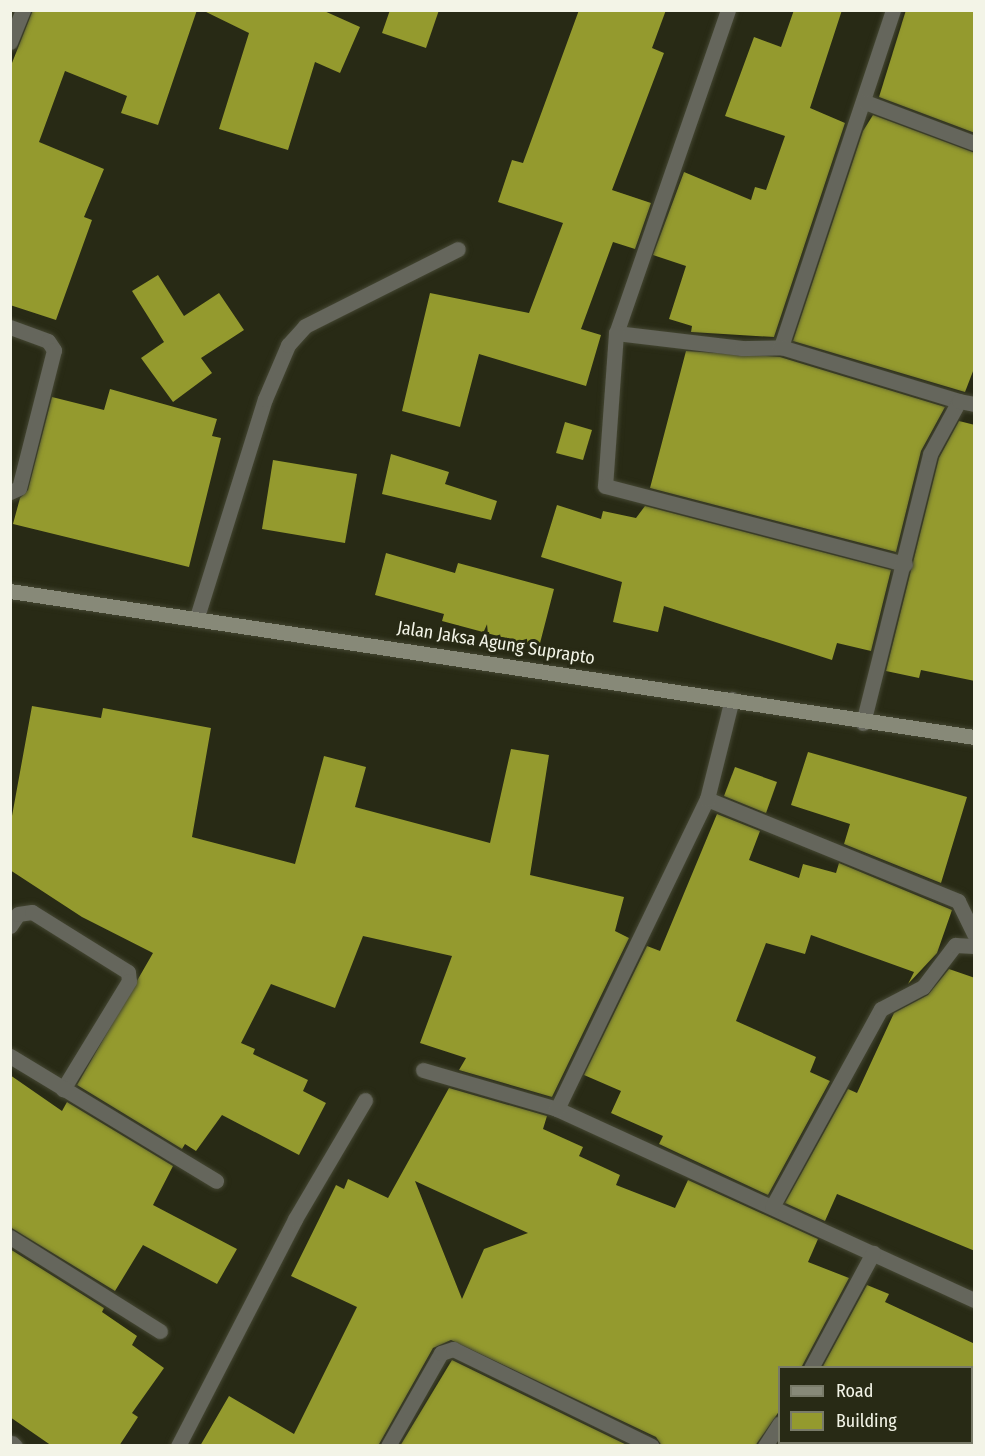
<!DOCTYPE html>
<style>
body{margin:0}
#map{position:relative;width:985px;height:1456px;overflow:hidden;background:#282a15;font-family:"Fira Sans Condensed",sans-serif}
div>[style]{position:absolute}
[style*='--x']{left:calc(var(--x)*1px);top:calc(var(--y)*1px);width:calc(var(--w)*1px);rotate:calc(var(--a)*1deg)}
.building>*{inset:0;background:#949a2e}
.roads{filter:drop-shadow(0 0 2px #444632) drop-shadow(0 0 2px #444632)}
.minor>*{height:15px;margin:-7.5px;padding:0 7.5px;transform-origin:7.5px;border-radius:7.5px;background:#65665c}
.secondary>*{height:15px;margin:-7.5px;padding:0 7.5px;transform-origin:7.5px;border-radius:7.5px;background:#878978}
span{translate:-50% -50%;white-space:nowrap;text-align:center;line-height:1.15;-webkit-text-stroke:6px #282a15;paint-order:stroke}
.street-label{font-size:18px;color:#f3f4e7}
.frame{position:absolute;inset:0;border:12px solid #f3f4e7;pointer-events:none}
.legend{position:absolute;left:778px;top:1366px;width:195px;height:78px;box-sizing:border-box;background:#282a15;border:2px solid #797b69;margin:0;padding:8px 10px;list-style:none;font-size:18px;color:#f3f4e7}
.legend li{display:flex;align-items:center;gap:12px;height:30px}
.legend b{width:30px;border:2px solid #797b69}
</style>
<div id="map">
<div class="building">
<i style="clip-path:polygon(33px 10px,197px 10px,158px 125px,121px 113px,127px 96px,65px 71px,39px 142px,104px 169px,84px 217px,92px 220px,56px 320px,10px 305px,10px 68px)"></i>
<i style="clip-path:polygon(202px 10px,322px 10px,360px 27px,340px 73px,315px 62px,288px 150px,219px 129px,249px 33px)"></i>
<i style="clip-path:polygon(390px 10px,439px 10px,426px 48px,382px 33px)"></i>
<i style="clip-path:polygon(579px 10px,666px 10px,652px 48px,664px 53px,612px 190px,651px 203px,635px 249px,613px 242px,581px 329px,601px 335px,586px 386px,479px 354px,460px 427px,402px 411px,430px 293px,529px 313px,563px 223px,498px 202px,512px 160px,523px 163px)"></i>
<i style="clip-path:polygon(794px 10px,842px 10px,810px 108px,845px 123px,774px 337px,691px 332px,692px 326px,669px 319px,686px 266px,653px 255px,684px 172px,751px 200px,755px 187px,766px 190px,785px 136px,725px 116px,754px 37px,781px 47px)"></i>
<i style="clip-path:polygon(906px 10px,975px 10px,975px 133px,879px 97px)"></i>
<i style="clip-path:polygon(873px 115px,975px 153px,975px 366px,965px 392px,793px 341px,863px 131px)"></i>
<i style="clip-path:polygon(158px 275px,184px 316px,219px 293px,244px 330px,201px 358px,212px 373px,173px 402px,141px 358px,164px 342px,132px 291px)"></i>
<i style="clip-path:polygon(686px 351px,780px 357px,945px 407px,921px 451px,896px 552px,650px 488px)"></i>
<i style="clip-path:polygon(110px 389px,217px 419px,212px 436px,221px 438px,189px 567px,13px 524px,20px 498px,28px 490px,52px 397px,104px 410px)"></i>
<i style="clip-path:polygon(959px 421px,975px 425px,975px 681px,921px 670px,919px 678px,886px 671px,939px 458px)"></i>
<i style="clip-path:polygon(565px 422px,592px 430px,583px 460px,556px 453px)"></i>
<i style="clip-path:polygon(391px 454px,449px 472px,445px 484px,497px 501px,491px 520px,382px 494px)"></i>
<i style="clip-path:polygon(273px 460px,357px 474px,345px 543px,262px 529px)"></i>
<i style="clip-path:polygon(557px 505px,601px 519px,603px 511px,636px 518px,645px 506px,891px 570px,871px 651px,837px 643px,832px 660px,664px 606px,658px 632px,613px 622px,622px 582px,541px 557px)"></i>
<i style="clip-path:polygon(386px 553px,455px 573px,458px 563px,554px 589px,539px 647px,442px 621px,444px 614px,375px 595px)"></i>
<i style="clip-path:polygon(32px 706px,101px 718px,103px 708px,211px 728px,192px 837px,295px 864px,324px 756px,366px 767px,355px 807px,490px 843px,511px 749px,549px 755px,530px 875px,624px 897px,615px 931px,629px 938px,552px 1097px,459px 1070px,466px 1058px,420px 1043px,452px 956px,363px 936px,335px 1008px,271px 984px,241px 1043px,255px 1049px,253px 1054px,308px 1080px,303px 1091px,326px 1103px,299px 1155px,222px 1115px,196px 1151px,185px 1144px,182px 1149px,77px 1085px,153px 953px,82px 917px,10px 870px,10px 827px)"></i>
<i style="clip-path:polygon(808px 752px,967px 797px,941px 883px,844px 844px,850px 824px,791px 805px)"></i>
<i style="clip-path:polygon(735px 767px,777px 782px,766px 813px,724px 796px)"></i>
<i style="clip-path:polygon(717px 814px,760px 831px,749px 860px,799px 878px,803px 864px,836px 873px,839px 863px,952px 910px,937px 953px,908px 984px,914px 972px,811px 935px,805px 954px,766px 943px,736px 1021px,816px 1057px,810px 1072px,830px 1081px,768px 1195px,659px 1144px,663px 1136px,611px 1113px,621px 1091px,584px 1075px,647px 946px,660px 951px)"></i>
<i style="clip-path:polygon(949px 969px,975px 978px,975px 1251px,837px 1194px,825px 1221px,785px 1203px,848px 1089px,857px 1093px,894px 1013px,928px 995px)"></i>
<i style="clip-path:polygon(10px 1075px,62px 1111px,67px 1102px,173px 1166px,153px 1205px,237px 1249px,217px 1284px,143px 1245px,115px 1291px,10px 1227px)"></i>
<i style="clip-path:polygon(evenodd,449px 1088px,547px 1116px,543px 1129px,583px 1147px,579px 1156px,620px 1175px,616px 1185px,675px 1208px,688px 1180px,818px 1239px,808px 1262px,849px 1278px,801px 1368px,780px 1368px,780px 1410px,755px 1446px,662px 1446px,656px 1437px,451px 1340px,433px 1348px,378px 1446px,200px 1446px,229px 1396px,294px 1434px,357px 1307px,291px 1276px,336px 1185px,344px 1189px,348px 1179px,388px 1198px,449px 1088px,415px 1181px,528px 1233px,484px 1249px,462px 1299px,415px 1181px)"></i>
<i style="clip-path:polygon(10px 1249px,104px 1308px,102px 1312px,137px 1336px,132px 1345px,164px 1368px,132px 1413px,138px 1417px,119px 1446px,52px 1446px,10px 1417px)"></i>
<i style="clip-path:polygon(867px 1285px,889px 1294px,885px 1302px,975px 1344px,975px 1368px,822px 1368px)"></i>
<i style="clip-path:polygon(452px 1360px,629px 1446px,400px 1446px)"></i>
</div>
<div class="roads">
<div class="minor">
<i style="--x:728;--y:10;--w:342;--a:109.1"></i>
<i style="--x:616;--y:333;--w:127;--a:6.8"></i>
<i style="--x:742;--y:348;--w:39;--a:-1"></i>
<i style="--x:893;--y:10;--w:355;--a:108.4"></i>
<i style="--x:781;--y:347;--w:186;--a:16.9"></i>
<i style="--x:10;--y:42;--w:35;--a:-68"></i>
<i style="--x:865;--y:102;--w:116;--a:20.6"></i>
<i style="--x:10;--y:327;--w:40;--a:20.2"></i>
<i style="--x:48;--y:341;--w:11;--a:56"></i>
<i style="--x:54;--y:350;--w:142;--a:104.2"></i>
<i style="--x:19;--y:488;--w:10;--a:156"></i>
<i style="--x:616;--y:333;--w:153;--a:94.1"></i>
<i style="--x:605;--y:486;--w:310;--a:14.6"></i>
<i style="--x:197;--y:617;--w:228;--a:-72.7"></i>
<i style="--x:265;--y:399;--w:59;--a:-66.9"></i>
<i style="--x:288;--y:345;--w:25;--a:-48"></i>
<i style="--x:305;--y:326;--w:171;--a:-26.7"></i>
<i style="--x:863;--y:723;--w:277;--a:-76"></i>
<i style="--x:930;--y:454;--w:60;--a:-61.3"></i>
<i style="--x:959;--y:401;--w:15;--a:11"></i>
<i style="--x:707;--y:799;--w:271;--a:22.1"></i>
<i style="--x:958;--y:901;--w:37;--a:64"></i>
<i style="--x:10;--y:926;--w:14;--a:-56"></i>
<i style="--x:18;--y:914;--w:14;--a:-8"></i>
<i style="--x:32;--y:912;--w:113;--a:32"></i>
<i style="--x:128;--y:972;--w:9;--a:84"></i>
<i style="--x:129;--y:981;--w:127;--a:121.4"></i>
<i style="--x:10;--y:1056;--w:241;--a:31.2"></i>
<i style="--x:423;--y:1070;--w:140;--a:16.2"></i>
<i style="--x:557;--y:1109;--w:459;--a:24.6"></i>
<i style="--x:557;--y:1109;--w:344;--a:-64.2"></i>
<i style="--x:707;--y:799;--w:103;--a:-76"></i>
<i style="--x:772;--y:1207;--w:226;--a:-61.2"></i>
<i style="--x:881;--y:1009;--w:47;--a:-27.6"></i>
<i style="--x:923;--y:987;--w:53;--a:-52.7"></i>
<i style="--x:955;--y:945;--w:19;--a:3"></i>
<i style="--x:10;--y:1237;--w:177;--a:32.1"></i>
<i style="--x:811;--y:1368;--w:131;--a:-61.7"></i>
<i style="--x:12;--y:1443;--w:4;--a:45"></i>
<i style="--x:178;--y:1446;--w:255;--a:-62.7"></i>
<i style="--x:295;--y:1219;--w:138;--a:-59.5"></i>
<i style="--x:388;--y:1446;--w:107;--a:-60.3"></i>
<i style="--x:441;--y:1353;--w:13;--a:-18"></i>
<i style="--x:453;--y:1349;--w:221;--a:26"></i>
<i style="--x:765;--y:1446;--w:27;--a:-57"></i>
</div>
<div class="secondary">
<i style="--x:10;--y:591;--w:975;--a:8.61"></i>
</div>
</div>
<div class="street-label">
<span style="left:496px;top:643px;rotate:9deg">Jalan Jaksa Agung Suprapto</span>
</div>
<div class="frame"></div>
<ul class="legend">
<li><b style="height:8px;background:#878978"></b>Road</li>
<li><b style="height:16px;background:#949a2e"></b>Building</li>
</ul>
</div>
